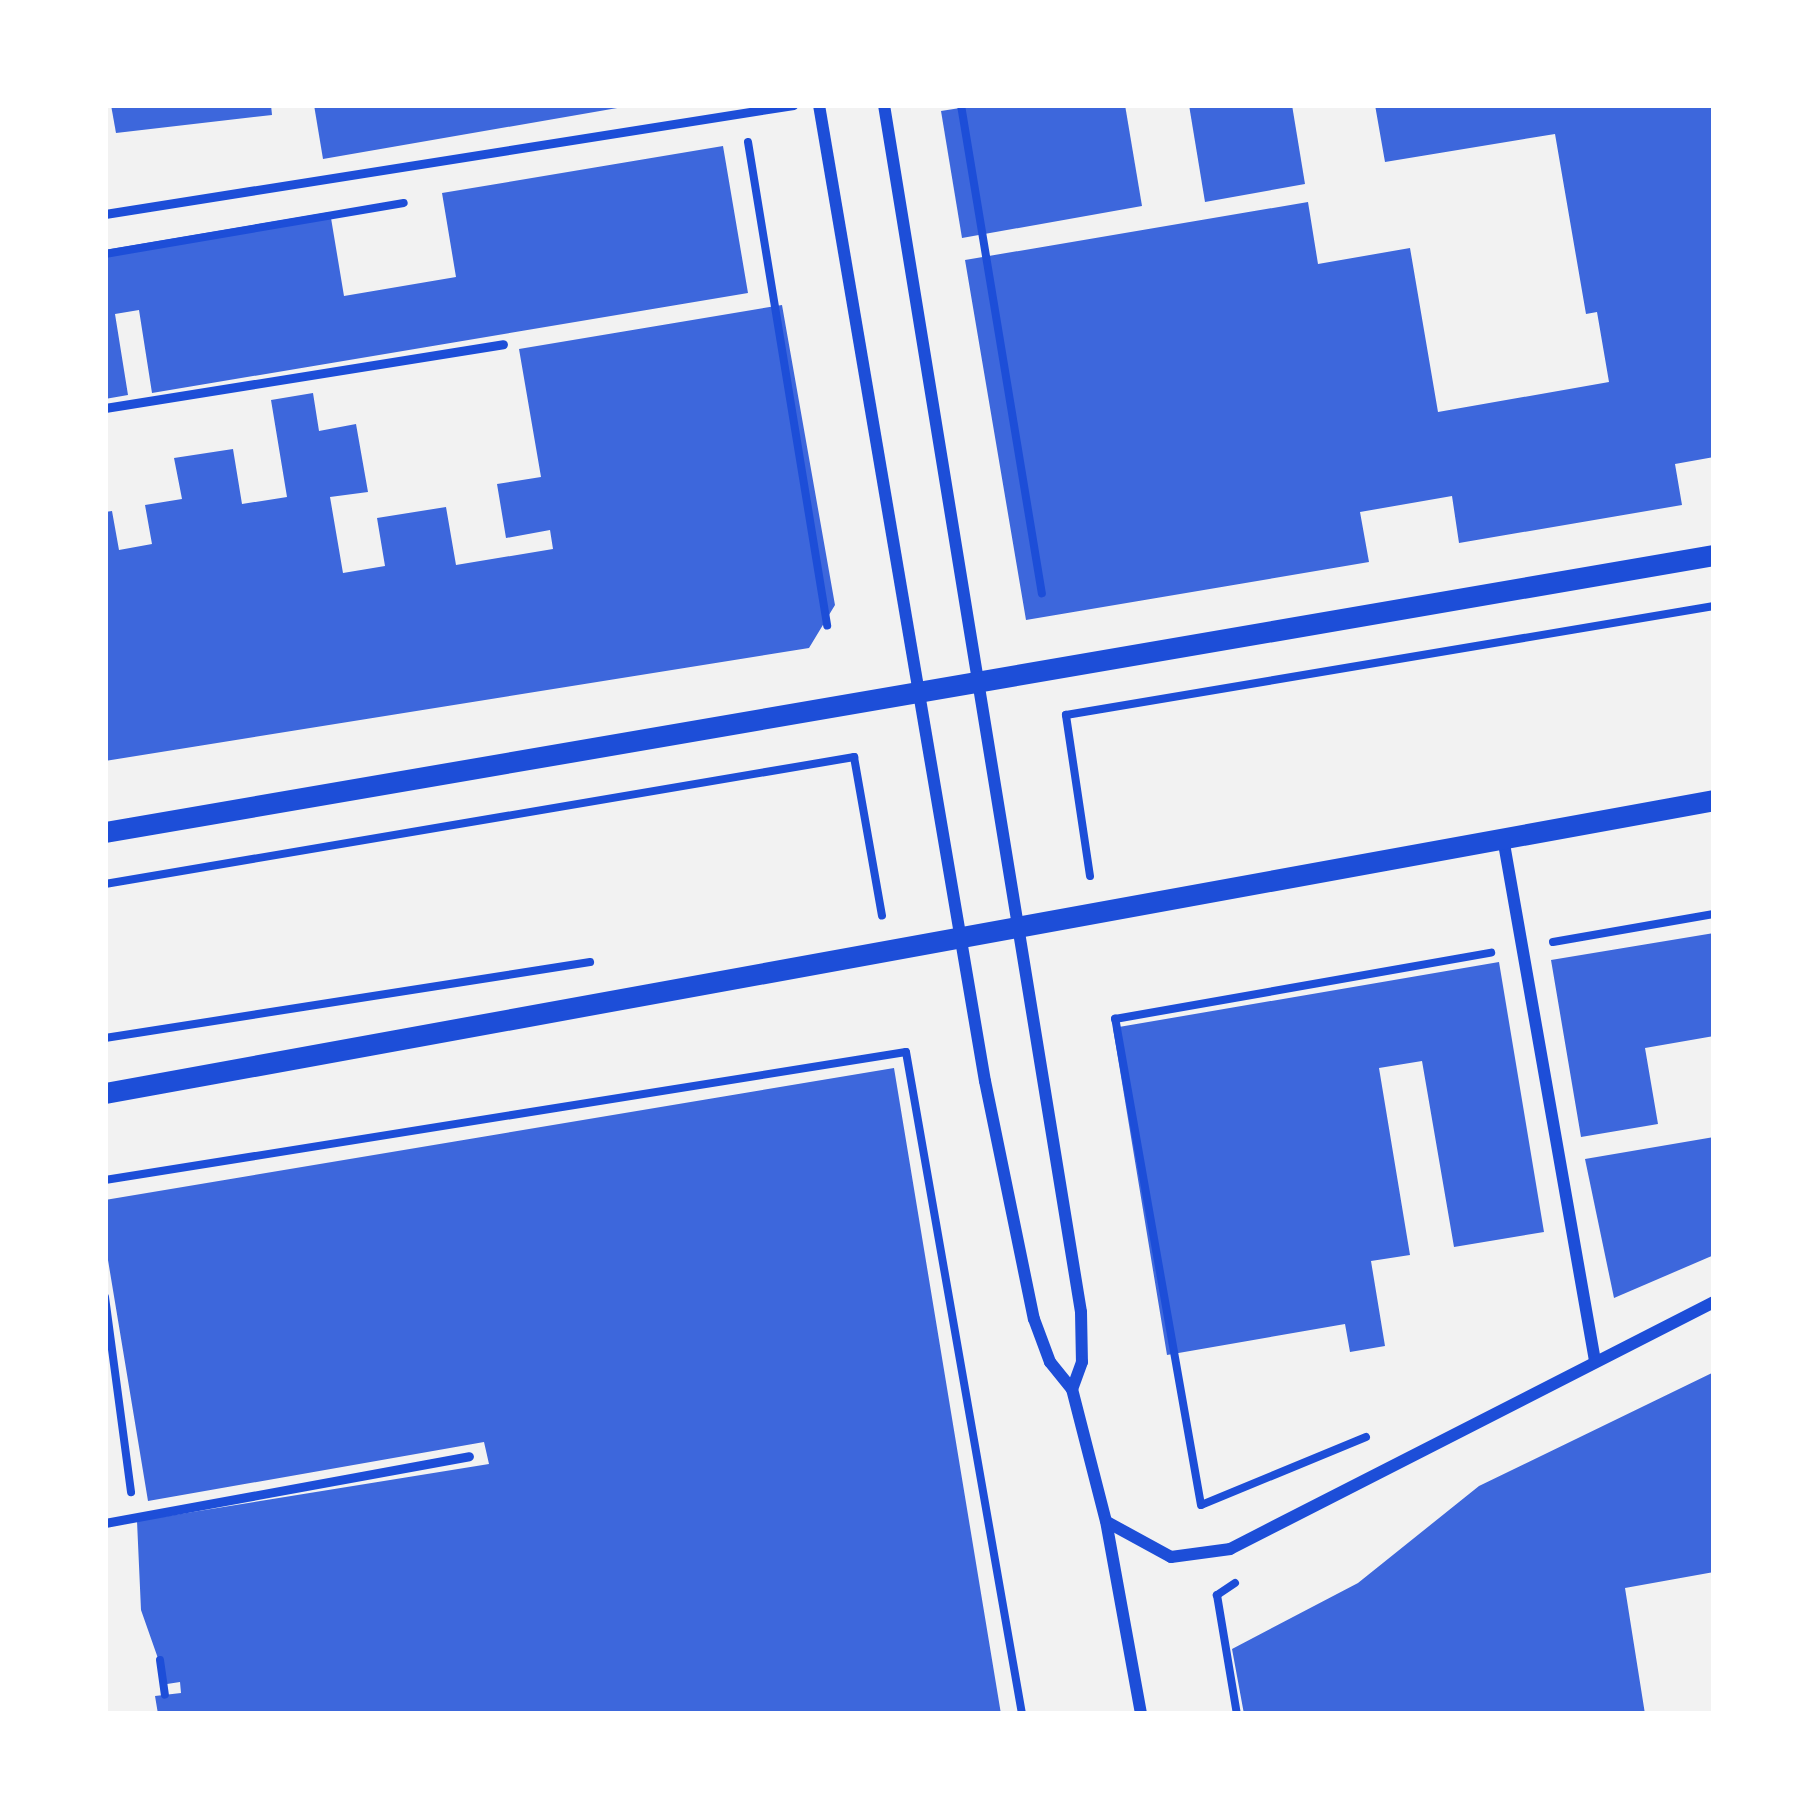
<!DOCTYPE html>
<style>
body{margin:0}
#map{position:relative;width:1819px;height:1819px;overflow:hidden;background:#f2f2f2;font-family:Helvetica,sans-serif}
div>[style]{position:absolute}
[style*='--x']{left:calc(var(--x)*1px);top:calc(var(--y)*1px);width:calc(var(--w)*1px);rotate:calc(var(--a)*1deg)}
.building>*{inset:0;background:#3d67dc}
.path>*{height:8px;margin:-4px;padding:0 4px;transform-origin:4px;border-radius:4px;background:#1d4ed8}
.service>*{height:9px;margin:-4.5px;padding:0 4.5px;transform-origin:4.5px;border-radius:4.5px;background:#1d4ed8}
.minor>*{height:12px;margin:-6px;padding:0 6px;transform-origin:6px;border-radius:6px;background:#1d4ed8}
.tertiary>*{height:21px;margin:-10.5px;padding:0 10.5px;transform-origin:10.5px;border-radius:10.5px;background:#1d4ed8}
span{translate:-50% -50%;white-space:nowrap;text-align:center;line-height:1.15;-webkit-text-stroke:12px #fff;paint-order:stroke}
.frame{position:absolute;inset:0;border:108px solid #fff;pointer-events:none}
</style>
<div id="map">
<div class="building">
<i style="clip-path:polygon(111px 105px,271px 105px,272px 115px,116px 133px)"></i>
<i style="clip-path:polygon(314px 105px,622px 105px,623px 107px,323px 159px)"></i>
<i style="clip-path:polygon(979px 105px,1125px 105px,1142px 206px,962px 238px,941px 111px)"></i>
<i style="clip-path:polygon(1189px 105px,1292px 105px,1305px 184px,1205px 202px)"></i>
<i style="clip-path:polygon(1375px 105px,1714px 105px,1714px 457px,1675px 464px,1682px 505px,1459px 543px,1452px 496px,1360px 512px,1369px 562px,1026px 620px,965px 260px,1308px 202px,1318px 264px,1410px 248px,1438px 412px,1609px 382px,1597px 312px,1586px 314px,1555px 134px,1385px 162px)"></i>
<i style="clip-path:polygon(723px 146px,748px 293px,152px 393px,139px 310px,115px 314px,128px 395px,105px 399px,105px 250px,330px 212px,344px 296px,456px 277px,442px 193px)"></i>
<i style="clip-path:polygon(782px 305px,835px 605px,809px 648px,105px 761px,105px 512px,112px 511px,119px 550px,152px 544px,145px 505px,182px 499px,174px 458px,233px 449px,242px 504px,287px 497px,271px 400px,313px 393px,319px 431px,356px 424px,368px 492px,330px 497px,343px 573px,385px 566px,377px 518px,446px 507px,456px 565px,553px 549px,550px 530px,506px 538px,497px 484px,541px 477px,519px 349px)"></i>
<i style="clip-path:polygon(1714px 933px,1714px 1036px,1645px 1048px,1658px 1124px,1581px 1137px,1551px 960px)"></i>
<i style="clip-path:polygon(1499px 962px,1544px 1232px,1454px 1247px,1422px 1061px,1379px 1068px,1410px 1255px,1371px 1261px,1385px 1346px,1350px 1352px,1345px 1324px,1167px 1355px,1113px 1028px)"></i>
<i style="clip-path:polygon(894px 1068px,1001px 1714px,158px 1714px,155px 1696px,181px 1693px,180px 1682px,167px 1684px,141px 1610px,137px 1521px,489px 1464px,484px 1442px,148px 1501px,105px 1242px,105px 1200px)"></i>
<i style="clip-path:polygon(1714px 1137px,1714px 1255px,1614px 1298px,1585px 1159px)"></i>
<i style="clip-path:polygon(1714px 1372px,1714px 1572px,1625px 1588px,1645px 1714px,1244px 1714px,1232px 1649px,1358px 1583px,1479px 1486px)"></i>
</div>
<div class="path">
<i style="--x:961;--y:105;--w:495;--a:80.6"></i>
<i style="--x:748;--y:142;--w:490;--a:80.7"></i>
<i style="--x:105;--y:254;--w:303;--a:-9.7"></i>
<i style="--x:1090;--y:876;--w:163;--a:-98.5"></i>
<i style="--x:1066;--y:715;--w:657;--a:-9.55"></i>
<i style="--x:105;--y:884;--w:760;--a:-9.62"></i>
<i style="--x:854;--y:757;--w:161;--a:80"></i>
<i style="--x:1553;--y:942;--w:163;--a:-9.9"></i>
<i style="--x:105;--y:1038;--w:491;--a:-8.9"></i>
<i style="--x:105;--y:1180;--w:811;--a:-9.08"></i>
<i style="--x:906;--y:1052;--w:672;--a:80.06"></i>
<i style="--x:105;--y:1297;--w:197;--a:82.4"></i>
<i style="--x:1366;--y:1437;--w:178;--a:157.6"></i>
<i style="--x:1201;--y:1505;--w:494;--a:-100"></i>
<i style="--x:1115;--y:1019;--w:382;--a:-10"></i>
<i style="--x:1235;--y:1583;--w:22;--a:146"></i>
<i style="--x:1217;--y:1595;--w:121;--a:80.5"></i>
<i style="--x:160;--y:1660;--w:35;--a:82"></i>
</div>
<div class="service">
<i style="--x:105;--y:214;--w:697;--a:-9"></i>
<i style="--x:105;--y:408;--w:403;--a:-9.1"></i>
<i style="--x:105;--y:1523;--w:370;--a:-10.4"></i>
</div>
<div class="minor">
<i style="--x:819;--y:105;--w:990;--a:80.35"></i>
<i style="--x:985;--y:1081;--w:243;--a:78.4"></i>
<i style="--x:1034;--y:1319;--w:46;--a:69.6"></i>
<i style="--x:1050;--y:1362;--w:35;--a:51"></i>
<i style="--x:1072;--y:1389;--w:136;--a:75.6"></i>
<i style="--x:1106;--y:1521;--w:196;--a:79.7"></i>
<i style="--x:884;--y:105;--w:1223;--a:80.73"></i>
<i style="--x:1081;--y:1312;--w:50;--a:88.9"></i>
<i style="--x:1082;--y:1362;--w:29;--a:110"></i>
<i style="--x:1503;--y:838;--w:531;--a:80.02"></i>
<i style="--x:1107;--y:1522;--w:73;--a:28.7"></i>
<i style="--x:1171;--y:1557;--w:60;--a:-7.7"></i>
<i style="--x:1230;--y:1549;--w:543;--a:-27.04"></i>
</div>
<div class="tertiary">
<i style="--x:105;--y:832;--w:1633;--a:-9.77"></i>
<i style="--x:105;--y:1093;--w:1635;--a:-10.32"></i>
</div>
<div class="frame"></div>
</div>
